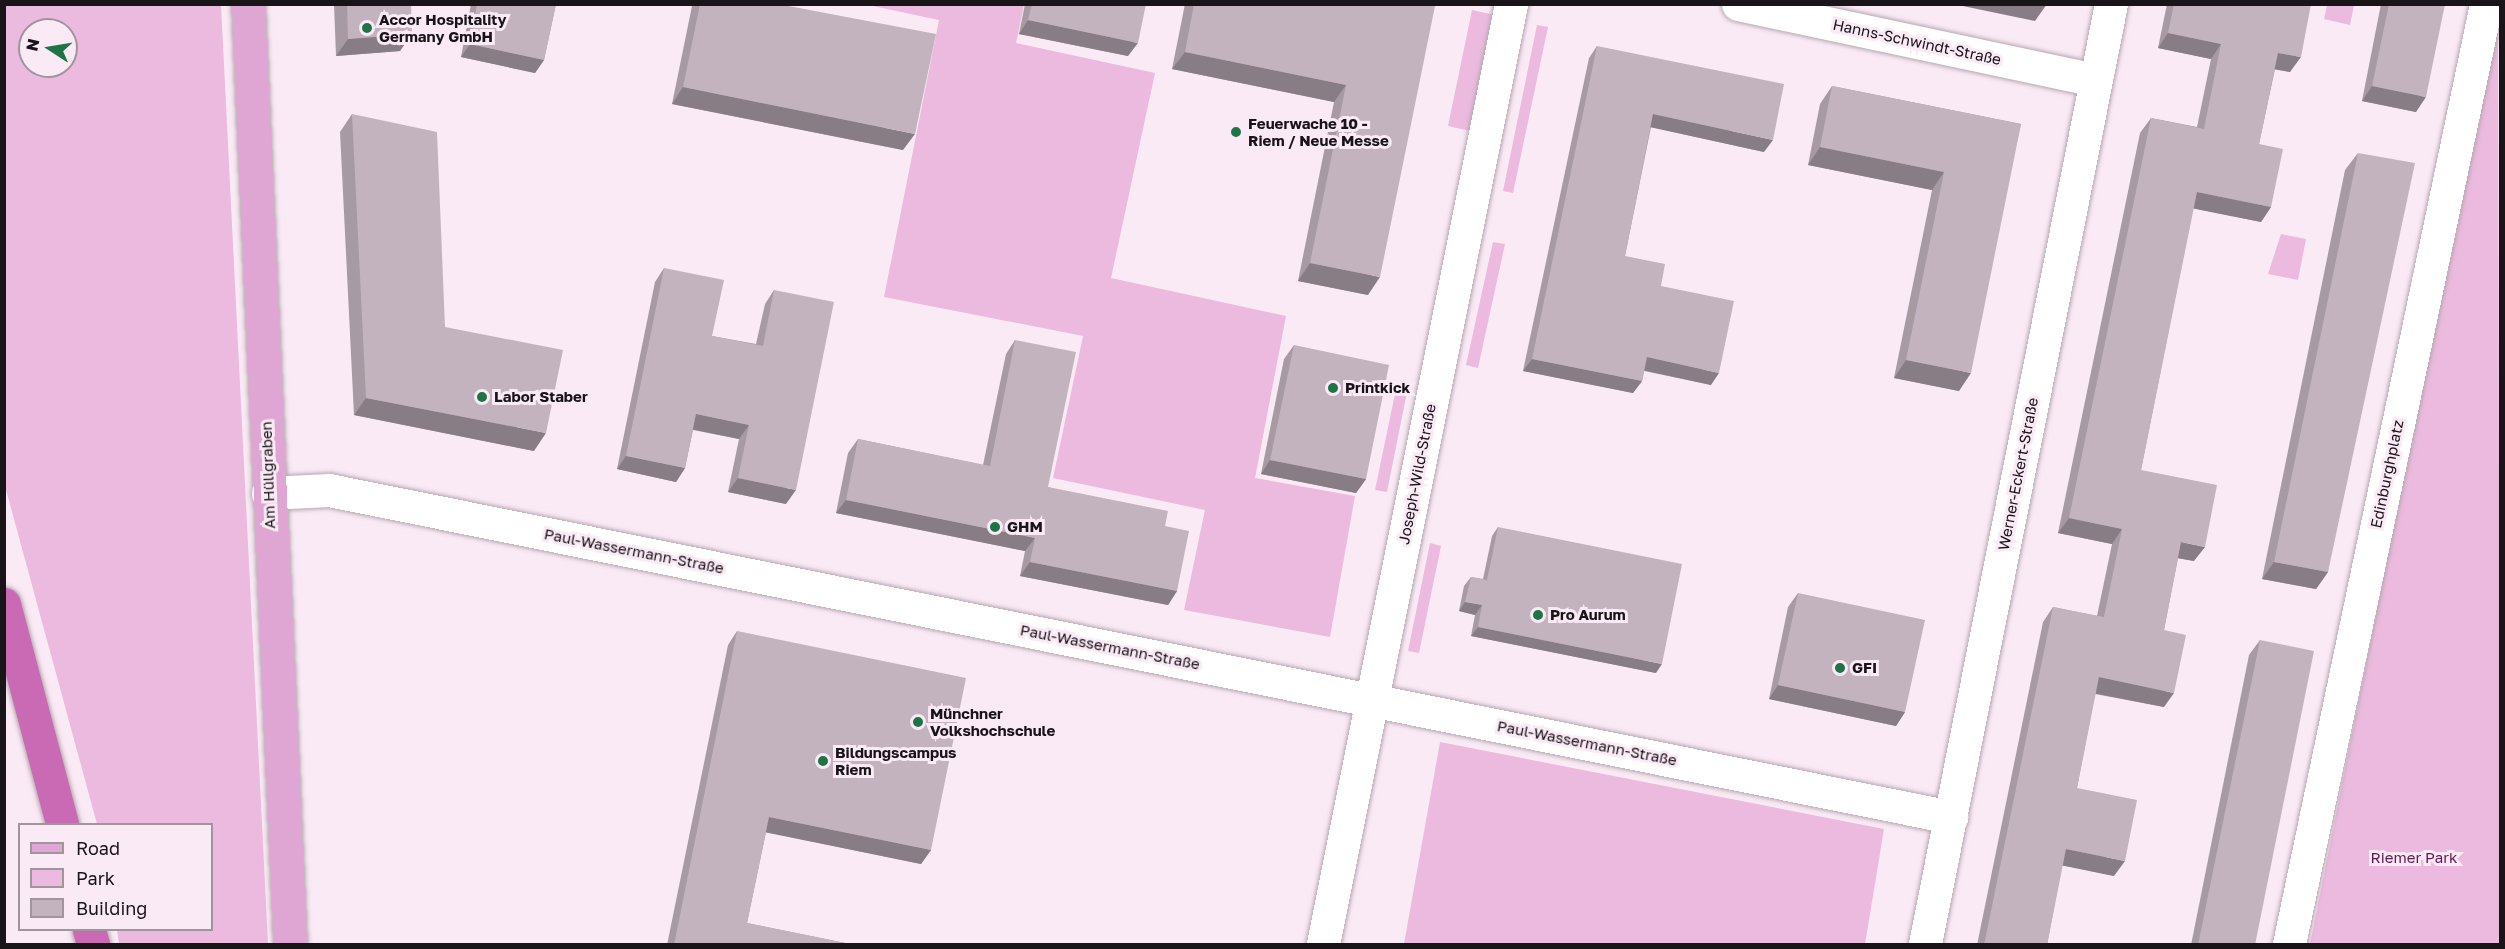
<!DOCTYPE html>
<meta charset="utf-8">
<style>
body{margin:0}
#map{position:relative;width:2505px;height:949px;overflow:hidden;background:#faeaf5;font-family:"Golos Text",sans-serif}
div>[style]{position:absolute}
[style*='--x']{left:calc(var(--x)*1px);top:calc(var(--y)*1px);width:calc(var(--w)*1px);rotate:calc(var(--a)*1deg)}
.green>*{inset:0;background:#ebbade}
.roads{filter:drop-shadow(0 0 2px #b6a7b1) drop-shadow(0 0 2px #b6a7b1)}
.minor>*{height:33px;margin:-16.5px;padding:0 16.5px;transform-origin:16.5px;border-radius:16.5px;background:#fff}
.major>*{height:33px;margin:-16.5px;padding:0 16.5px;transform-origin:16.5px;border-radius:16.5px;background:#dfa6d3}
.highway>*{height:33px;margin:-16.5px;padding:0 16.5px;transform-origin:16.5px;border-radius:16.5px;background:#ca6ab5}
.wall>*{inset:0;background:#a79aa3}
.shaded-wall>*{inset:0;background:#887d85}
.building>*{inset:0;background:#c2b3be}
.dots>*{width:16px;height:16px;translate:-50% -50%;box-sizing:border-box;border:3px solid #faeaf5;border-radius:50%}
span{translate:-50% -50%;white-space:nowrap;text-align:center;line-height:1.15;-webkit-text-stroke:6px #faeaf5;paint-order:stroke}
.poi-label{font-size:15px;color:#191418;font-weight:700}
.left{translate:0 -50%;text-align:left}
.street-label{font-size:15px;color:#191418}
.park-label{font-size:15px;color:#601853}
.frame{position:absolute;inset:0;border:6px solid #191418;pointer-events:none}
.legend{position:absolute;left:18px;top:823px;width:195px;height:108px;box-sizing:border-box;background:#faeaf5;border:2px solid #a0949d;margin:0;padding:8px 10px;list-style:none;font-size:18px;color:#191418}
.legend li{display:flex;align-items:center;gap:12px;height:30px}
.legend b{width:30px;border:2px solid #a0949d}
.north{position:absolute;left:18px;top:18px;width:60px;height:60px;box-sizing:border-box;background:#faeaf5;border:2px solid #a0949d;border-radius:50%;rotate:282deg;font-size:16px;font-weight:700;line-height:24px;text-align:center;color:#191418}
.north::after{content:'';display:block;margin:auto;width:21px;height:27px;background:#1e7447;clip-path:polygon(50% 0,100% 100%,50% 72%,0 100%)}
</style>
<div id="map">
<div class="green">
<i style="clip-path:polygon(evenodd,4px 5px,221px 5px,268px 944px,119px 944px,117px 930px,212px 930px,212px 824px,97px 824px,5px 486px,4px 5px,30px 30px,66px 30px,66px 66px,30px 66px,30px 30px)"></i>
<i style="clip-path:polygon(868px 5px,1024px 5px,1016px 43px,1155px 73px,1111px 278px,1286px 316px,1255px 478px,1355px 496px,1330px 637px,1184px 610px,1205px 510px,1053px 478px,1083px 336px,884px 297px,939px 20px)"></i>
<i style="clip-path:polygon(2327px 5px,2354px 5px,2350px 25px,2324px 19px)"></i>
<i style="clip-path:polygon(2498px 5px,2500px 944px,2310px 944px)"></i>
<i style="clip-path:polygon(1472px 10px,1495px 15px,1470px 131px,1448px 126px)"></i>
<i style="clip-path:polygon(1537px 25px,1548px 27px,1513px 193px,1503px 191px)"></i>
<i style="clip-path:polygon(2281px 234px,2306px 239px,2298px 280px,2268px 274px)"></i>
<i style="clip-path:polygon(1493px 242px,1505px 244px,1478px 368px,1466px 365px)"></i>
<i style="clip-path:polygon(1397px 384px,1408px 387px,1387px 492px,1375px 490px)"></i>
<i style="clip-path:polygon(1430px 543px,1441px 546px,1419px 653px,1408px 651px)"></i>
<i style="clip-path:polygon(1440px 742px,1884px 829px,1865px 944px,1404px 944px)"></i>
</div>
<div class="roads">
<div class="minor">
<i style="--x:1738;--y:4;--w:365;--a:12"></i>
<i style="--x:268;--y:493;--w:61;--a:-2.8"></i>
<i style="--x:329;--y:490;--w:1655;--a:11.4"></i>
<i style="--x:1323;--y:944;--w:959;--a:-78.69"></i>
<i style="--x:1925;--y:944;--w:958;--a:-78.81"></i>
<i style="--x:2289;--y:944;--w:960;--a:-78.16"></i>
</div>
<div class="major">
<i style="--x:248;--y:4;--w:941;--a:87.44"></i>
</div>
<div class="highway">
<i style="--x:4;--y:604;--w:228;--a:75.2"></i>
<i style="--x:89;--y:930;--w:15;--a:74"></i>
</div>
</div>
<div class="wall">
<i style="clip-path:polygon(334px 4px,411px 4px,400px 51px,336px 56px)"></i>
<i style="clip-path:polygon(471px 4px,556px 4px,544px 60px,535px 73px,461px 57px)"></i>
<i style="clip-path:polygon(693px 4px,778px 4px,903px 150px,672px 104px,692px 6px)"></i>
<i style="clip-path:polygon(1025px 4px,1146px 4px,1128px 56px,1019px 34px)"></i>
<i style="clip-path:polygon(1185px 4px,1427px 4px,1368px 295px,1298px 281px,1334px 102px,1172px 69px)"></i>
<i style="clip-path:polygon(2167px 4px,2311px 4px,2290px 72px,2275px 69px,2259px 144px,2271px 207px,2261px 222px,2193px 208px,2141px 470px,2194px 561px,2178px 558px,2164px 630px,2164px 707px,2095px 694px,2077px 788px,2114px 876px,2062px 865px,2047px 945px,1977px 945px,2043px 622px,2053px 607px,2097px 616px,2112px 544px,2058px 533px,2140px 133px,2151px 118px,2197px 127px,2211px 59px,2158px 48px)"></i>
<i style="clip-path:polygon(2381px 4px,2445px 4px,2416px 112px,2362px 101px)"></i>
<i style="clip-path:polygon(1597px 46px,1764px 152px,1651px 127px,1625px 256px,1661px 286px,1711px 385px,1644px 371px,1642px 381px,1633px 393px,1523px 371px,1589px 58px)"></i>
<i style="clip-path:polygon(1832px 86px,2021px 124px,1959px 391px,1894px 378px,1932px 190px,1808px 165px,1820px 104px)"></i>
<i style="clip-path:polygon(352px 114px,445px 327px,534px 451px,354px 415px,340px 132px)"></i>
<i style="clip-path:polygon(2358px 153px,2328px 572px,2316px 589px,2262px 579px,2345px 170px)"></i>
<i style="clip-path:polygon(664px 268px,712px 336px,756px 344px,765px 304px,774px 290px,786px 504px,728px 492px,739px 439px,693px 430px,685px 468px,676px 482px,617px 469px,655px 282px)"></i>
<i style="clip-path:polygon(1015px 340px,1048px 487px,1165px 526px,1177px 591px,1168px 605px,1020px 576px,1025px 551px,836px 513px,848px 453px,858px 439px,983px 465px,1006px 354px)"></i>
<i style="clip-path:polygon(1294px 345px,1366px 479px,1356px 493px,1261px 474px,1284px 359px)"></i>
<i style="clip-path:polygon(1498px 527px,1656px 673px,1471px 636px,1475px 615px,1459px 611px,1464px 586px,1471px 577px,1483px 579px,1492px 536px)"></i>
<i style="clip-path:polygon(1798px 593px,1905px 712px,1896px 726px,1769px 699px,1788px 607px)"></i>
<i style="clip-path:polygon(737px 631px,931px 850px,921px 864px,766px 832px,747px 923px,855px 945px,667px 945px,728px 645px)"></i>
<i style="clip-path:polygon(2260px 640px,2255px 945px,2191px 945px,2249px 655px)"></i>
</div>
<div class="shaded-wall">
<i style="clip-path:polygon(1953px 4px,2047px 4px,2035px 21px)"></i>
<i style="clip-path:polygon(1028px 20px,1138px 43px,1128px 56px,1019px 34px)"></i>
<i style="clip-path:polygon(2168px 33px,2221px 44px,2211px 59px,2158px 48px)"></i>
<i style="clip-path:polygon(412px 34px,400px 51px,336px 56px,348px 39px)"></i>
<i style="clip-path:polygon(470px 44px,544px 60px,535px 73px,461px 57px)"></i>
<i style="clip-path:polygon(1185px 52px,1346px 85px,1334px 102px,1172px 69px)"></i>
<i style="clip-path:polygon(2278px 53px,2301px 57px,2290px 72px,2267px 68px)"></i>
<i style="clip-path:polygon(2372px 86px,2426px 97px,2416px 112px,2362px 101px)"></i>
<i style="clip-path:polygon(683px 87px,915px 134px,903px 150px,672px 104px)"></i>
<i style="clip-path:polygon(1653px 114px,1773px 140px,1764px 152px,1645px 126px)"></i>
<i style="clip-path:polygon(1820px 147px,1944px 172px,1932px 190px,1808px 165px)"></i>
<i style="clip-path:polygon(2197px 192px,2271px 207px,2261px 222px,2186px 207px)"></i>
<i style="clip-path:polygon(1310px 263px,1380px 277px,1368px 295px,1298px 281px)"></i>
<i style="clip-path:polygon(1647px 357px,1719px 373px,1711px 385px,1638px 369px)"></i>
<i style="clip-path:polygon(1532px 359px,1642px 381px,1633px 393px,1523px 371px)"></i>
<i style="clip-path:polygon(1906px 360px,1971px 373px,1959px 391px,1894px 378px)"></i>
<i style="clip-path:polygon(366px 398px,546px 433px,534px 451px,354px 415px)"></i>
<i style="clip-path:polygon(696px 414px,749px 425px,739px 439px,686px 428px)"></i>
<i style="clip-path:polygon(626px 456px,685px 468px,676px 482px,617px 469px)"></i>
<i style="clip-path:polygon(1270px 460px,1366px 479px,1356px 493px,1261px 474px)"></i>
<i style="clip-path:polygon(738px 478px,796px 490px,786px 504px,728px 492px)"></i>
<i style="clip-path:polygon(846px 500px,1035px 538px,1025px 551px,836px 513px)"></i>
<i style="clip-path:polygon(2069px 518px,2122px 529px,2112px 544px,2058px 533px)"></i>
<i style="clip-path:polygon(2181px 542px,2205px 547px,2194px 561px,2171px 557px)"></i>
<i style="clip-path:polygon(1030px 562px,1177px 591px,1168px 605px,1020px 576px)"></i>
<i style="clip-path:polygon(2274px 562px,2328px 572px,2316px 589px,2262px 579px)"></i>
<i style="clip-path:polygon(1465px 602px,1482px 605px,1475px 615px,1459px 611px)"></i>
<i style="clip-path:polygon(1478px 627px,1662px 664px,1656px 673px,1471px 636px)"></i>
<i style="clip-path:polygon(2099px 677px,2174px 693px,2164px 707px,2088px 692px)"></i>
<i style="clip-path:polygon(1778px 685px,1905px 712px,1896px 726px,1769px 699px)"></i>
<i style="clip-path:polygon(769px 817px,931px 850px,921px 864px,759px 831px)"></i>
<i style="clip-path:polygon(2066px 849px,2125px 861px,2114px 876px,2055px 864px)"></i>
</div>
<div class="building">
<i style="clip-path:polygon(347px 4px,411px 4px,412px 34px,348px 39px)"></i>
<i style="clip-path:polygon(477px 4px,556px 4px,544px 60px,470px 44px)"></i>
<i style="clip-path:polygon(700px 4px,778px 4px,936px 34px,915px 134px,683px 87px)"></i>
<i style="clip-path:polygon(1032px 4px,1146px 4px,1138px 43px,1028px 20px)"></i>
<i style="clip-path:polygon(1194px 4px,1427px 4px,1435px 6px,1380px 277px,1310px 263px,1346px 85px,1185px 52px)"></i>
<i style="clip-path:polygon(2174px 4px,2311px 4px,2301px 57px,2278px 53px,2259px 144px,2283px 149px,2271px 207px,2197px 192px,2141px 470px,2217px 485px,2205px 547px,2181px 542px,2164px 630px,2186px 635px,2174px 693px,2099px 677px,2077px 788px,2137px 800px,2125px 861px,2066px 849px,2047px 945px,1984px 945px,2053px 607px,2104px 617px,2122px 529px,2069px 518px,2151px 118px,2204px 129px,2221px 44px,2168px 33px)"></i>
<i style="clip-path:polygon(2389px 4px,2445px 4px,2426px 97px,2372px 86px)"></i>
<i style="clip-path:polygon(1597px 46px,1784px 84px,1773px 140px,1653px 114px,1625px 256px,1665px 264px,1661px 286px,1734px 301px,1719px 373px,1647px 357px,1642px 381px,1532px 359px)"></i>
<i style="clip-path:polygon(1832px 86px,2021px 124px,1971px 373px,1906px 360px,1944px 172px,1820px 147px)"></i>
<i style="clip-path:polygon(352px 114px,437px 132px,445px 327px,563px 350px,546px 433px,366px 398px)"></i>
<i style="clip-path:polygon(2358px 153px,2415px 163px,2328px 572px,2274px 562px)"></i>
<i style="clip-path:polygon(664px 268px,724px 280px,712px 336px,763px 346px,774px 290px,834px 302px,796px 490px,738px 478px,749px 425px,696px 414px,685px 468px,626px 456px)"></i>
<i style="clip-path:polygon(1015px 340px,1076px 352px,1048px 487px,1168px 511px,1165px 526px,1189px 531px,1177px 591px,1030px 562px,1035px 538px,846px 500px,858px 439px,990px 466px)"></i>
<i style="clip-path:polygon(1294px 345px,1389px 365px,1366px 479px,1270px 460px)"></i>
<i style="clip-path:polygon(1498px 527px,1682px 564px,1662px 664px,1478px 627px,1482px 605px,1465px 602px,1471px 577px,1487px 580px)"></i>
<i style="clip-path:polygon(1798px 593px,1925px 620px,1905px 712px,1778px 685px)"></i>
<i style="clip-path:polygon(737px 631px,966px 678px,931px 850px,769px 817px,747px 923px,855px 945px,674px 945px)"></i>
<i style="clip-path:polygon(2260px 640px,2314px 651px,2255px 945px,2198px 945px)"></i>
</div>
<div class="dots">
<i style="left:367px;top:28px;background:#1e7447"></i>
<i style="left:1236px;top:132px;background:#1e7447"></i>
<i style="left:1333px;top:388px;background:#1e7447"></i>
<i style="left:482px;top:397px;background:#1e7447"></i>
<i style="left:995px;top:527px;background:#1e7447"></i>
<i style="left:1538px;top:615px;background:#1e7447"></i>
<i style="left:1840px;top:668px;background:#1e7447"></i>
<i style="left:918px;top:722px;background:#1e7447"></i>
<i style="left:823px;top:761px;background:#1e7447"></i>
</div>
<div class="poi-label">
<span class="left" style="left:379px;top:28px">Accor Hospitality<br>Germany GmbH</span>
<span class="left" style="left:1248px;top:132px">Feuerwache 10 -<br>Riem / Neue Messe</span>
<span class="left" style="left:1345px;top:388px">Printkick</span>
<span class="left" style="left:494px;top:397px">Labor Staber</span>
<span class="left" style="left:1007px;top:527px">GHM</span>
<span class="left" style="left:1550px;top:615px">Pro Aurum</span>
<span class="left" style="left:1852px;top:668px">GFI</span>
<span class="left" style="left:930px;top:722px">Münchner<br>Volkshochschule</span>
<span class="left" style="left:835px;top:761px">Bildungscampus<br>Riem</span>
</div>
<div class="street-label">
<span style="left:1917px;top:42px;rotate:12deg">Hanns-Schwindt-Straße</span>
<span style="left:1417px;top:474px;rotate:-79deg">Joseph-Wild-Straße</span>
<span style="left:2018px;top:474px;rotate:-79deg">Werner-Eckert-Straße</span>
<span style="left:2387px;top:474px;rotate:-78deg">Edinburghplatz</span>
<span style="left:268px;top:475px;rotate:-92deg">Am Hüllgraben</span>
<span style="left:634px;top:551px;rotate:11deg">Paul-Wassermann-Straße</span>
<span style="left:1110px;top:647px;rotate:11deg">Paul-Wassermann-Straße</span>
<span style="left:1587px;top:743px;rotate:11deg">Paul-Wassermann-Straße</span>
</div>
<div class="park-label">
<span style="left:2414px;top:858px">Riemer Park</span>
</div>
<div class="frame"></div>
<ul class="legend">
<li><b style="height:8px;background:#dfa6d3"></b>Road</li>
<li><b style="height:16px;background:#ebbade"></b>Park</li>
<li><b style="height:16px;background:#c2b3be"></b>Building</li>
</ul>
<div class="north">N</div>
</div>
